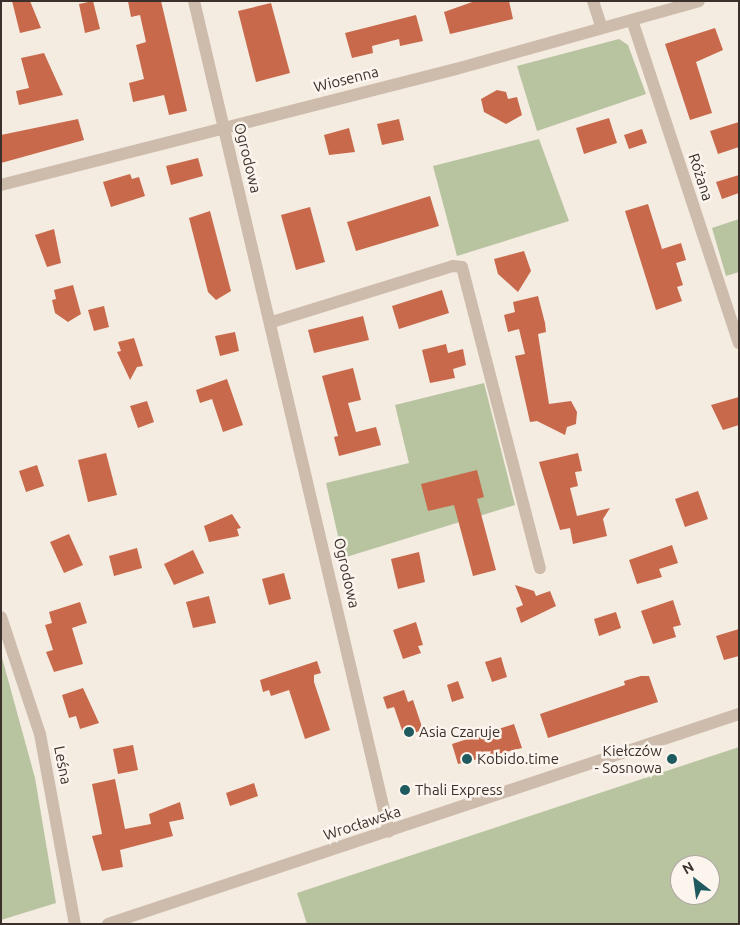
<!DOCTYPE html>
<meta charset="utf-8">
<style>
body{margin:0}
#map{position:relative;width:740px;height:925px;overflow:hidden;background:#f4ebe1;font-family:Ubuntu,sans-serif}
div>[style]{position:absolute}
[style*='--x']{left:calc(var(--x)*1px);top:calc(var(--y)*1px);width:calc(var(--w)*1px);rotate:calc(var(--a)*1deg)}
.green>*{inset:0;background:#b8c4a0}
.building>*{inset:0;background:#c8694b}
.minor>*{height:12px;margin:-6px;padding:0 6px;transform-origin:6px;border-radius:6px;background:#cdbbac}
.dots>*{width:14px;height:14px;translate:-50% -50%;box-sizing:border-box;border:2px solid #fbf5ee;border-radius:50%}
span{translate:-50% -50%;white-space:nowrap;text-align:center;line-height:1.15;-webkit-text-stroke:5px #fbf5ee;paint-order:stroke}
.street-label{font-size:15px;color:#3b302b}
.poi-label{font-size:15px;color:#3b302b}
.left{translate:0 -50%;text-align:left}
.right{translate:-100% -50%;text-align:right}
.frame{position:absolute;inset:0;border:2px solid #3b302b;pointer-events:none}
.north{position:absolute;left:670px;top:855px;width:50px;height:50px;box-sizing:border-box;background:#fbf5ee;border:1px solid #aea6a0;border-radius:50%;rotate:330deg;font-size:14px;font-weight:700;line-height:20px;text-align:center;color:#3b302b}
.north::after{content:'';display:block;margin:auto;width:18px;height:22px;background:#1f5a5e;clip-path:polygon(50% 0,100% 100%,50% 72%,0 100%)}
</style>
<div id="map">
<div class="green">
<i style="clip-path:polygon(619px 39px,628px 45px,646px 94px,537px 131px,517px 66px)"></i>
<i style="clip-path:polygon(539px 139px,569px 221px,457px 256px,433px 166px)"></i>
<i style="clip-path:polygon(739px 219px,739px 272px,726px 276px,712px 228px)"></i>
<i style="clip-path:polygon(484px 383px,515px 505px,343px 558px,326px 483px,409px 463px,395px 405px)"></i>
<i style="clip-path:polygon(1px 654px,35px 778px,56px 903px,1px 920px)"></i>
<i style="clip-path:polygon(evenodd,739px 747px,739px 924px,307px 924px,297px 893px,739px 747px,680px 865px,710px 865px,710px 895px,680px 895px,680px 865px)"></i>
</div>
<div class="building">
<i style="clip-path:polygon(12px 1px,30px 1px,41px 28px,20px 33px)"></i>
<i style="clip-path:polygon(93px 1px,100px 29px,85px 33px,79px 4px)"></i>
<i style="clip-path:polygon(128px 1px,161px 1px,187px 111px,169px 115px,164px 95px,133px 102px,129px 83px,144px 79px,136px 45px,146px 42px,140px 15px,131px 17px)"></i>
<i style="clip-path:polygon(475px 1px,509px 1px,513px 19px,450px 34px,444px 12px)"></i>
<i style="clip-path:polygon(271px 3px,290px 73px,256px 82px,238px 11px)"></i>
<i style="clip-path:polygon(416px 15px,423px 41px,400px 46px,399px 39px,372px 46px,373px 53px,352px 58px,345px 33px)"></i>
<i style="clip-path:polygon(715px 28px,723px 50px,696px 62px,712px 113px,690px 120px,665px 44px)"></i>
<i style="clip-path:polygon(44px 53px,63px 95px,19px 105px,16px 91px,29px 88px,21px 58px)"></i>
<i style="clip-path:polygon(497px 90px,506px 92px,508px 99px,517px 97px,522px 115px,506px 124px,484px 112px,481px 99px)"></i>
<i style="clip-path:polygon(609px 118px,617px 143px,584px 154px,576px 128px)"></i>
<i style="clip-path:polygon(78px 119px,84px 140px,1px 163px,1px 135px)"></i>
<i style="clip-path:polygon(399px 119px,404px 140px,382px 145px,377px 124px)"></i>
<i style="clip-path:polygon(739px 122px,739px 147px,718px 154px,710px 131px)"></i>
<i style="clip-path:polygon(349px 128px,355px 152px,329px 155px,324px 135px)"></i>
<i style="clip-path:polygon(642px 129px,647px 143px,629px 149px,624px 135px)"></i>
<i style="clip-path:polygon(198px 158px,203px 176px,171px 185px,166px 166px)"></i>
<i style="clip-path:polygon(130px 174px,132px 179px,139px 177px,145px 196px,111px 207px,103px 182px)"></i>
<i style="clip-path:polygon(739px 175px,739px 193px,722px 199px,716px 182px)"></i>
<i style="clip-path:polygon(430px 196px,439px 226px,356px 251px,347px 222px)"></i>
<i style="clip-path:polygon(648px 204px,662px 249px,681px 243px,686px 260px,676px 263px,683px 285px,677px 287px,682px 301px,656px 310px,625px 211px)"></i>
<i style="clip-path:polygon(310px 207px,325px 262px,296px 270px,281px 215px)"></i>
<i style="clip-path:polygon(210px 211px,231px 291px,216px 300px,208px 292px,189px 218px)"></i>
<i style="clip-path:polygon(54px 229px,61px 263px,47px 267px,35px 235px)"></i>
<i style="clip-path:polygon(524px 251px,531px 271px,518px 292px,498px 274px,494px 259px)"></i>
<i style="clip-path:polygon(73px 285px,81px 314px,68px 322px,55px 313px,52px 300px,56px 299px,54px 290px)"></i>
<i style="clip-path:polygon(442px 290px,449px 313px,399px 329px,392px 306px)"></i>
<i style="clip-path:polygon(538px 296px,545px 323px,546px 332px,538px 334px,549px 404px,571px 401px,577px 412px,576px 424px,567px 427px,565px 435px,537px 421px,530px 422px,515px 356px,525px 354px,519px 329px,508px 332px,504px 315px,515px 312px,513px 302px)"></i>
<i style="clip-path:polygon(104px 306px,109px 327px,94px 331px,88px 310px)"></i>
<i style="clip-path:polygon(363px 316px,369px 340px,314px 353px,308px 330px)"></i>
<i style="clip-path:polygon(235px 332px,239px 351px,220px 356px,215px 336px)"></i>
<i style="clip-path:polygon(134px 338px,143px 366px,137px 367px,130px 380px,117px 352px,121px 351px,118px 342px)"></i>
<i style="clip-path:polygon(446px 344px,448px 353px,463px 349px,466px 365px,453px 369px,455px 378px,430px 383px,422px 350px)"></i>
<i style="clip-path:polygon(353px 368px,361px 400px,348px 403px,356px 432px,376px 427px,381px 445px,339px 456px,334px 437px,338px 436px,322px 376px)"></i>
<i style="clip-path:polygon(227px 379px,243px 425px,223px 432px,212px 399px,200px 403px,196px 390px)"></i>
<i style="clip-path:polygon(739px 397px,739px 425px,723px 430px,711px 405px)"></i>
<i style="clip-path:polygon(147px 401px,154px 422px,138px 428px,130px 406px)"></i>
<i style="clip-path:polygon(106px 453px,117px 495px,88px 502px,78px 460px)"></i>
<i style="clip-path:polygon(578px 453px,582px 471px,575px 472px,578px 486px,570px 488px,577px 516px,610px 508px,603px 519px,607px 536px,573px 544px,570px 528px,560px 530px,539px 462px)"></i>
<i style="clip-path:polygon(37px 465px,44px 486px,26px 492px,19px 471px)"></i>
<i style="clip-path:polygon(477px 470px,484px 497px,477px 499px,496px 570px,473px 576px,454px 505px,428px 511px,421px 484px)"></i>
<i style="clip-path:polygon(698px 491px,708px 519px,685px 527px,675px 499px)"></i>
<i style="clip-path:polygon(232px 514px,241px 528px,237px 529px,239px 536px,209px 542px,204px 526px)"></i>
<i style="clip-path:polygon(69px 534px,83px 565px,64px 573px,50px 542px)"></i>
<i style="clip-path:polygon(672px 545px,678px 563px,659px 569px,662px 577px,637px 584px,629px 560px)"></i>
<i style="clip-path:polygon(137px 548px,142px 568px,114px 576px,109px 556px)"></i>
<i style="clip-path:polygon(193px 550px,204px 573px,174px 585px,164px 564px)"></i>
<i style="clip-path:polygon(419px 552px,425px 582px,398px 589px,391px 559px)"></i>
<i style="clip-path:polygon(284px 573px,291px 599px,269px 605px,262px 579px)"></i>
<i style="clip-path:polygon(515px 585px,534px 591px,536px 596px,550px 591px,556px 606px,521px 623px,516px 608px,523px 605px)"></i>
<i style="clip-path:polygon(209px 596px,216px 623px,193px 628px,186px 602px)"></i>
<i style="clip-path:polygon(673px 600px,681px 625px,673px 627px,676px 637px,653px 644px,641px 611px)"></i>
<i style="clip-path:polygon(80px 602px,87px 623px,72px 628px,83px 664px,54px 672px,46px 652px,53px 650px,45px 625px,52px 623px,49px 612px)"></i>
<i style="clip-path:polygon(616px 612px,621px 628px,599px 636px,594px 619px)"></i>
<i style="clip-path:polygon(416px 622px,423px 645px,418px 646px,421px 653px,403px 659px,393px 630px)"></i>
<i style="clip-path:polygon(739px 629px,739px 656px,724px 660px,716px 636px)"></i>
<i style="clip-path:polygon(501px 657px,507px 677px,492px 682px,485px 662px)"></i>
<i style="clip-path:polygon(317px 661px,321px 673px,314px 675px,314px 682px,330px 730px,305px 739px,289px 690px,271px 696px,269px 690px,263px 692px,260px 680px)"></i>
<i style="clip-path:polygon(641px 676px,649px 676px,658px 702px,548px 738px,540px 714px,625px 685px,624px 681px)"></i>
<i style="clip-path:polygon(458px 681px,464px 698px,452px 702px,447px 685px)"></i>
<i style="clip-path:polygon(83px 688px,99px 723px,80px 729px,76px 716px,69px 718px,62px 695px)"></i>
<i style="clip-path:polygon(404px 690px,408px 702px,413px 700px,423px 730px,404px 736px,394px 707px,387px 709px,383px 697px)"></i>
<i style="clip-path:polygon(514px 724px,522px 748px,458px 764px,452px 744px)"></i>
<i style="clip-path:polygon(133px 745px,138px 770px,118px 774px,113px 749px)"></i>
<i style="clip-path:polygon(115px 779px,125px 829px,151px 824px,149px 814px,180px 802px,184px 819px,169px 822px,173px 836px,120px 850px,123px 867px,102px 871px,92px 836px,102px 834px,92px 784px)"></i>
<i style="clip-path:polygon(254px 783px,258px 796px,230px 806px,226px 793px)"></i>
</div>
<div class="minor">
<i style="--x:194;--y:1;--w:853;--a:76.78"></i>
<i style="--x:593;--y:1;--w:28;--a:72"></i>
<i style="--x:632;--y:20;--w:340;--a:71.7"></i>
<i style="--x:1;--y:185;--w:470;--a:-14.3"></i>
<i style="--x:456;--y:69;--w:252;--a:-15.6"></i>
<i style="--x:272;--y:322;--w:189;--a:-17.2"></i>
<i style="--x:453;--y:266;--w:9;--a:6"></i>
<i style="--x:462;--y:267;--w:311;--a:75.5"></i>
<i style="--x:1;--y:617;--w:123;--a:71.6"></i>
<i style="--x:40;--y:734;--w:193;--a:79.6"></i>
<i style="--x:108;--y:924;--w:665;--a:-18.41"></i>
</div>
<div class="dots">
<i style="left:409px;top:732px;background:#1f5a5e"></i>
<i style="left:467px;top:759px;background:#1f5a5e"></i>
<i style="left:672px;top:759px;background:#1f5a5e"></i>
<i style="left:405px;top:790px;background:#1f5a5e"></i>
</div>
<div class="street-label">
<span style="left:346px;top:79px;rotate:-14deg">Wiosenna</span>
<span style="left:248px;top:158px;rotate:76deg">Ogrodowa</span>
<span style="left:701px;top:177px;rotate:72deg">Różana</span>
<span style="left:347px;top:573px;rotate:77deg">Ogrodowa</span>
<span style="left:63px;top:765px;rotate:79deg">Leśna</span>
<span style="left:362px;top:823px;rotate:-18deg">Wrocławska</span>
</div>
<div class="poi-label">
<span class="left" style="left:419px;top:732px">Asia Czaruje</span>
<span class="right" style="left:662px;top:759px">Kiełczów<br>- Sosnowa</span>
<span class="left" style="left:477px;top:759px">Kobido.time</span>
<span class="left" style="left:415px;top:790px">Thali Express</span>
</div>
<div class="frame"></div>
<div class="north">N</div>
</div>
